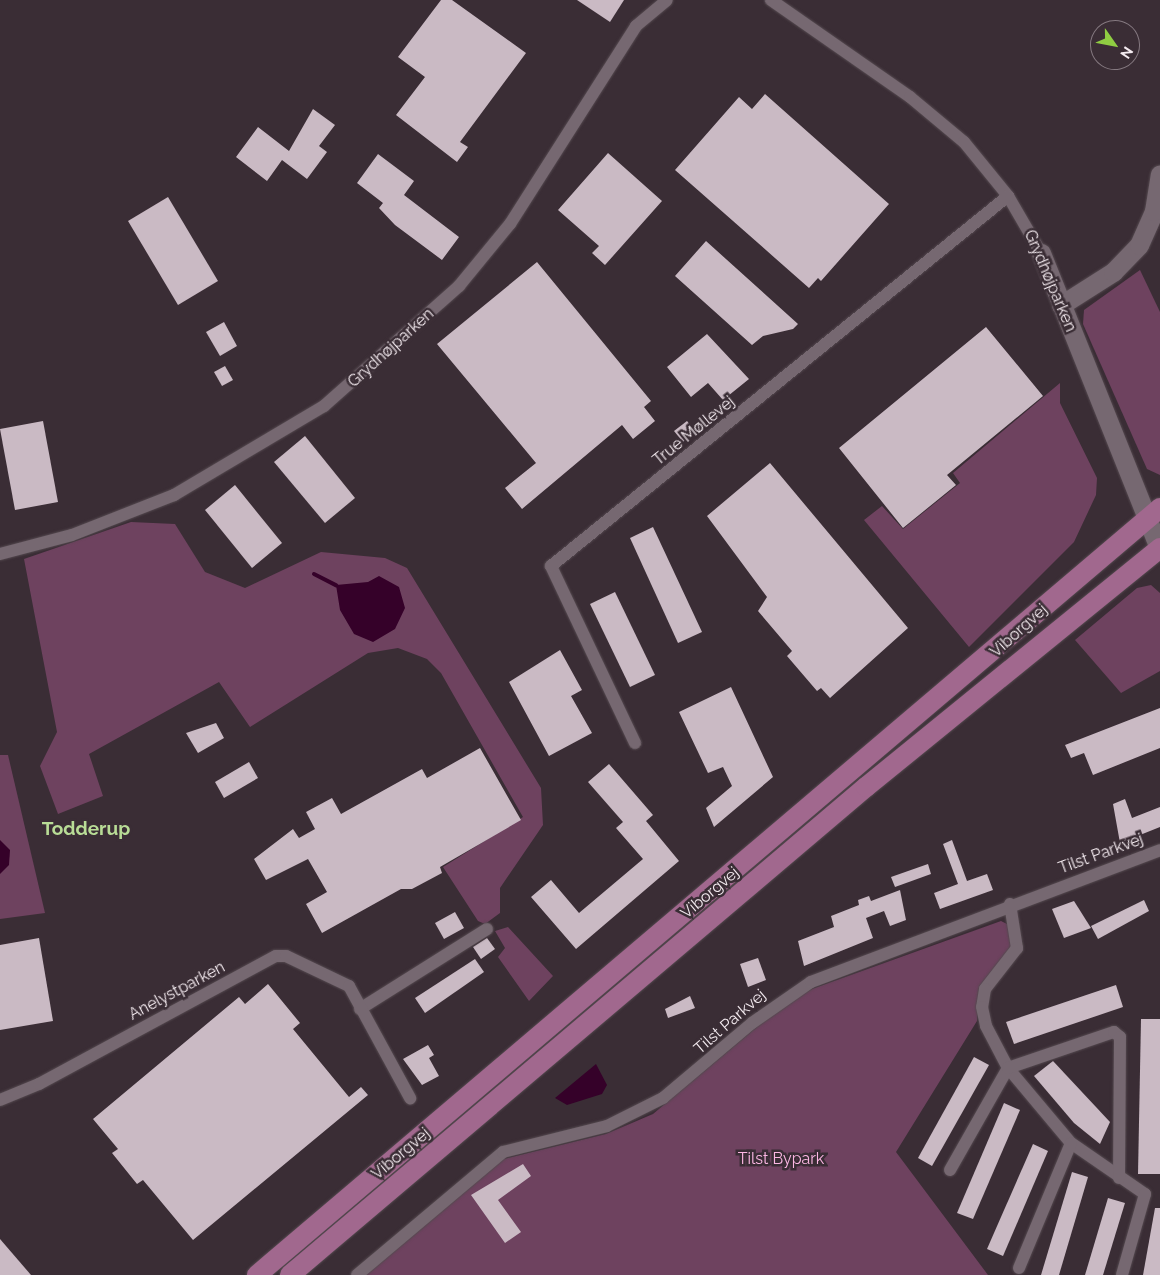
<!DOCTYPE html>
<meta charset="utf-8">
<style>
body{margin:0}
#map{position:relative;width:1160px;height:1275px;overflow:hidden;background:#3a2d35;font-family:Raleway,sans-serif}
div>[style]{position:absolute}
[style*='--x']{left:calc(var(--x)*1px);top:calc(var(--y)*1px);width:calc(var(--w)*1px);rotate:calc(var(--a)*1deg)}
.green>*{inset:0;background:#6e425f}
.water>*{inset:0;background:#350129}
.stream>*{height:4px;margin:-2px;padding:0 2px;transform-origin:2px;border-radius:2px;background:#350129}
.building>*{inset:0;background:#cabac4}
.roads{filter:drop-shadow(0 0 1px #54494f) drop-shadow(0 0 1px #54494f)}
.street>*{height:12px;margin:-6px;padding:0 6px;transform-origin:6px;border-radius:6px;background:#766871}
.secondary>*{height:19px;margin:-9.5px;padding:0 9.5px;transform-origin:9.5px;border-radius:9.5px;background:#766871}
.primary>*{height:20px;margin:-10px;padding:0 10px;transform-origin:10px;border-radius:10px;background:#a1688e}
span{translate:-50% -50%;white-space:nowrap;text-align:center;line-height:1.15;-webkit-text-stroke:5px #3a2d35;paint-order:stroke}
.street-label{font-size:16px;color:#f5ecf1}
.park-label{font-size:16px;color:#fdb7e4}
.quarter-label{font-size:19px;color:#b8dc96;font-weight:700}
.north{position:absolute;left:1090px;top:20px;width:50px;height:50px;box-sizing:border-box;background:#3a2d35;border:1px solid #857980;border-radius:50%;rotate:123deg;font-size:14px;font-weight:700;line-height:20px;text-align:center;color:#f5ecf1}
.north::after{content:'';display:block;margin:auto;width:18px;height:22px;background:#8fcd42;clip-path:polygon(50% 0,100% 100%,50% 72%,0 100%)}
</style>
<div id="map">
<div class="green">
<i style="clip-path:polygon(1140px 270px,1160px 312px,1160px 475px,1147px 469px,1083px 324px,1084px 310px)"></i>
<i style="clip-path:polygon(1060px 383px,1060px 403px,1097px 478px,1096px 495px,1074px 542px,969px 647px,864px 520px,882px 506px,903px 529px,960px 483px,953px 473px)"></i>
<i style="clip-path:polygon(131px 522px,175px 524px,205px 572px,245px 588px,321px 552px,385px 558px,407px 568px,541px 788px,543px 825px,500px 888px,500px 913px,485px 924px,478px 921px,443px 867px,523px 817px,441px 673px,427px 659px,398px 648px,368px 653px,250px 727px,219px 682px,89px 754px,103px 796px,58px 814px,40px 766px,57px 732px,24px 559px)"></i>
<i style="clip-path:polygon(1151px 585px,1160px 593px,1160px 671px,1121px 693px,1075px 640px,1137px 588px)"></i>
<i style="clip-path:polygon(0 755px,8px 755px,45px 913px,0 919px)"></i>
<i style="clip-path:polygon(1001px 921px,1011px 926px,1013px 942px,1007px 955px,979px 988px,977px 1021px,896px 1152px,988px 1275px,366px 1275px,504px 1159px,606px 1134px,653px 1114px,777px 1010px,812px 989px)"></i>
<i style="clip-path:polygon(508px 927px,553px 976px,529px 1001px,498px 957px,505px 948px,495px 931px)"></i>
</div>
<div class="water">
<i style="clip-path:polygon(379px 576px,399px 587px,405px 608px,395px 629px,373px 642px,354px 634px,340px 610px,336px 585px,368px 582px)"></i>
<i style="clip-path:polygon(0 840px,10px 850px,9px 865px,0 874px)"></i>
<i style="clip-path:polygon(596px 1064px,607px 1085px,602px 1094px,567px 1105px,555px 1098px)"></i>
</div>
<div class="stream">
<i style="--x:314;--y:574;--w:25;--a:27"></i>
</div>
<div class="building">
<i style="clip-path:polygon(441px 0,452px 0,526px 53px,460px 142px,468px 147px,457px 162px,396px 115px,425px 77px,398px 57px)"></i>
<i style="clip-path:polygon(577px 0,624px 0,610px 22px)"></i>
<i style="clip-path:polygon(765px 94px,889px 204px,821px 281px,818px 278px,809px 288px,675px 170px,739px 97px,752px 109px)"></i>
<i style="clip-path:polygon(313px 109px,335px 125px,319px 146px,327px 152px,307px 179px,282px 160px,267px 181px,236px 157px,258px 127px,289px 151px)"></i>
<i style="clip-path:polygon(608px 153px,662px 201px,605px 265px,592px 253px,599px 246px,558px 210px)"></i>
<i style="clip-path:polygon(378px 154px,414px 181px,404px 195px,459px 237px,442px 260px,395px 225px,379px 208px,383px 203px,357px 183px)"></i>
<i style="clip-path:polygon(168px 197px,218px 281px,178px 305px,128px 221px)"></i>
<i style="clip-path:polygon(706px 241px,798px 324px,793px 329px,763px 336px,752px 345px,675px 276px)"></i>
<i style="clip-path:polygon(537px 262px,651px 401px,644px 407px,655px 421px,633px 439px,622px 425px,522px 509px,505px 488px,536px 463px,437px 344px)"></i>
<i style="clip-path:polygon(224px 322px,237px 346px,220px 356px,206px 332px)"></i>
<i style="clip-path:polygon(986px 327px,1043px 396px,947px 475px,956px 485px,903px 528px,839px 448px)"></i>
<i style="clip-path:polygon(707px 334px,749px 379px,723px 400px,708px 383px,691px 397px,667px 367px)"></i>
<i style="clip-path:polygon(225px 366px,233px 380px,222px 386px,214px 372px)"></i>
<i style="clip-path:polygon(43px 421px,58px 502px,15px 510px,0 429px)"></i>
<i style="clip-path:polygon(687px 421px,696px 432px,683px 442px,674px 431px)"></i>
<i style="clip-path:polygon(305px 436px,355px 498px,325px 523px,274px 462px)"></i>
<i style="clip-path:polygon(770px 463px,908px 628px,830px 698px,821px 688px,817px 691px,787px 656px,792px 651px,758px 611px,767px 597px,707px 516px)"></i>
<i style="clip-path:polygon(235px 485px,282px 543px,252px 568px,205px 510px)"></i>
<i style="clip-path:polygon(653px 527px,702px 632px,678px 643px,630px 538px)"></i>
<i style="clip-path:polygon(615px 592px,655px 675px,630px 687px,590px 604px)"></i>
<i style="clip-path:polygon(560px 650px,582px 690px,571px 696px,592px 733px,549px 756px,509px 682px)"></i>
<i style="clip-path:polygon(731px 687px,773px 777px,714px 827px,706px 808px,732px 786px,723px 767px,708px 773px,679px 712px)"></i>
<i style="clip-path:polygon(1160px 708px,1160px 748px,1093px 775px,1084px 753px,1071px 758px,1065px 745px)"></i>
<i style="clip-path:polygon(216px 723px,224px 738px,198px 753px,186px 733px)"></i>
<i style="clip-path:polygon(480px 748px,521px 820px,440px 867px,442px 873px,412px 889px,401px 889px,322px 933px,306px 904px,327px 892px,308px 859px,266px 880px,254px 859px,293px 829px,299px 838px,315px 829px,306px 812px,332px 798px,341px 814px,422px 769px,427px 778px)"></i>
<i style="clip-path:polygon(249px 762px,258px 778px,224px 798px,215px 782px)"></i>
<i style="clip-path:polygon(609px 764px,653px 815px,646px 821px,679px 861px,576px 949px,531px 897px,551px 880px,579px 913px,643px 859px,616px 828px,623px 822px,588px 782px)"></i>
<i style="clip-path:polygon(1125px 799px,1132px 818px,1160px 807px,1160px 827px,1120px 843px,1113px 804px)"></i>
<i style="clip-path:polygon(952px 840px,967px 881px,987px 874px,993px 890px,940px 909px,934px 893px,958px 884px,943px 844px)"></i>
<i style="clip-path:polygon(928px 864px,931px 874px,895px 887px,891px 877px)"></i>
<i style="clip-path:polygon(900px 890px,906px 920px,890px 926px,884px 911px,866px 918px,873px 938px,804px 966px,798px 941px,834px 927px,831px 916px,859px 905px,858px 900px,869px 896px,871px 901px)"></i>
<i style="clip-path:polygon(1144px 900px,1149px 911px,1098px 939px,1091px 926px)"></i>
<i style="clip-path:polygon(1074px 901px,1091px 928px,1064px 938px,1052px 909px)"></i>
<i style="clip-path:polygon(455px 912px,464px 928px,444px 939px,435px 923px)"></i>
<i style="clip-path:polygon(39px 938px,53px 1021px,0 1030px,0 945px)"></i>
<i style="clip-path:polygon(487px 938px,495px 949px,481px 959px,473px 947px)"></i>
<i style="clip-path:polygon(758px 958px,766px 980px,748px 987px,740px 964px)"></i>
<i style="clip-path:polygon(475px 959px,484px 972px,425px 1013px,415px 998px)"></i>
<i style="clip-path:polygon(268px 984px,300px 1023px,293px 1029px,349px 1097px,361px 1087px,368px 1095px,193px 1240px,143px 1180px,137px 1184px,112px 1153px,118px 1149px,93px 1119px,239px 997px,245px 1004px)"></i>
<i style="clip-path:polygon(1116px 985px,1123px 1007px,1014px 1044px,1006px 1022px)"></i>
<i style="clip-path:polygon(690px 996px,695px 1008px,668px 1018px,665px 1009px)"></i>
<i style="clip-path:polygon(1141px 1019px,1160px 1019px,1160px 1174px,1138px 1174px)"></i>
<i style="clip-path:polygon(428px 1045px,434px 1055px,429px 1058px,439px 1076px,422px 1085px,403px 1059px)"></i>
<i style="clip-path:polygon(974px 1057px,989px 1065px,932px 1166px,918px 1158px)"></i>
<i style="clip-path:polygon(1053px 1061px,1110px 1122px,1100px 1144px,1074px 1123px,1034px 1076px)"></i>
<i style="clip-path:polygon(1004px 1103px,1020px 1110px,973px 1219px,957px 1213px)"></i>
<i style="clip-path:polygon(1033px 1144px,1048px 1151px,1003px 1256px,987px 1249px)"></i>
<i style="clip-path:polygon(523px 1164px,531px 1176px,498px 1200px,521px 1232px,505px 1243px,471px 1195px)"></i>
<i style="clip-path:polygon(1072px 1172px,1088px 1177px,1059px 1275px,1041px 1275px)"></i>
<i style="clip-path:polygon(1108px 1198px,1125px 1203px,1103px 1275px,1085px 1275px)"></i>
<i style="clip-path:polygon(1155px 1208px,1160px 1208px,1160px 1275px,1143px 1275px)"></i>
<i style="clip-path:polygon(0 1239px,31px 1275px,0 1275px)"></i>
</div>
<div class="roads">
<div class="street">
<i style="--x:771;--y:0;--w:169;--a:34.9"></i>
<i style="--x:910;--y:97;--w:70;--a:39.8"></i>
<i style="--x:964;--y:142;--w:70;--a:50.8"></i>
<i style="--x:1008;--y:196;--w:66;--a:59.9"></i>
<i style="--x:0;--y:554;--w:74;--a:-14.8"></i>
<i style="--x:72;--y:535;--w:110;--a:-21.4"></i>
<i style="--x:174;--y:495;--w:174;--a:-30.7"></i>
<i style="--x:324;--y:406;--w:181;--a:-41.6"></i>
<i style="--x:459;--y:286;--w:80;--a:-50.6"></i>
<i style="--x:510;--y:224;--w:235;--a:-57.5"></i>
<i style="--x:636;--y:26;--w:40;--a:-40"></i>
<i style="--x:635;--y:743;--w:196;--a:-115.4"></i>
<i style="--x:551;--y:566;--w:588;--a:-38.99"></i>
<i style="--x:1010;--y:904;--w:45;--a:81"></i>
<i style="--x:1017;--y:948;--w:52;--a:128"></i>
<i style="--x:985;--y:989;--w:18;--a:99"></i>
<i style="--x:982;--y:1007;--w:19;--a:78"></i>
<i style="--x:986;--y:1026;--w:47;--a:62.4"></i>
<i style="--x:1008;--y:1068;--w:98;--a:50"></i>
<i style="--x:1071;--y:1143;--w:90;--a:34.6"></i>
<i style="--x:1145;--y:1194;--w:84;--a:105.9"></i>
<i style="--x:360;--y:1009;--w:150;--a:-32.2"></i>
<i style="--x:0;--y:1100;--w:42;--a:-22.3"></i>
<i style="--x:39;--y:1084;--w:269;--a:-28.4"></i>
<i style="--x:276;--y:956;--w:10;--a:0"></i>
<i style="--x:286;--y:956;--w:70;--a:25.5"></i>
<i style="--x:349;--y:986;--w:128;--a:61.4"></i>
<i style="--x:950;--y:1170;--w:117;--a:-60.4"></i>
<i style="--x:1008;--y:1068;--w:112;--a:-18.8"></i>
<i style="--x:1114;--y:1032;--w:8;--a:40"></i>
<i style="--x:1120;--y:1037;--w:141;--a:90.4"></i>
<i style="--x:1019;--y:1268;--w:135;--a:-67.4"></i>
<i style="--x:357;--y:1275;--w:191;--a:-40.1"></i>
<i style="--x:503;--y:1152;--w:107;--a:-14"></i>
<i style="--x:607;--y:1126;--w:63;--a:-26.6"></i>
<i style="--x:663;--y:1098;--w:116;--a:-40.1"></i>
<i style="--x:752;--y:1023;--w:72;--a:-34.8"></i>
<i style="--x:811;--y:982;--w:373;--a:-20.7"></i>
</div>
<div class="secondary">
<i style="--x:1041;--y:253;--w:321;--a:68.2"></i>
<i style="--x:1061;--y:305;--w:62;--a:-32.4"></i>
<i style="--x:1113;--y:272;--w:37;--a:-46"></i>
<i style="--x:1139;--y:245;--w:37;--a:-66"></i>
<i style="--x:1154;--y:211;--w:37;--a:-81"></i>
</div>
<div class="primary">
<i style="--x:257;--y:1275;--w:1185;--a:-40.34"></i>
<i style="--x:290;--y:1275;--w:755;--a:-40.27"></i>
<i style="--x:866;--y:787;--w:379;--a:-39.1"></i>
</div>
</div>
<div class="street-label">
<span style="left:1050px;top:281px;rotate:67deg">Grydhøjparken</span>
<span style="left:391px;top:348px;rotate:-42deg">Grydhøjparken</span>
<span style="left:694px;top:431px;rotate:-39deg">True Møllevej</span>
<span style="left:1019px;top:631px;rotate:-42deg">Viborgvej</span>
<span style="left:1101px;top:854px;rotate:-20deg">Tilst Parkvej</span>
<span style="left:710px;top:893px;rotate:-40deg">Viborgvej</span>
<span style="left:177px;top:991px;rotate:-28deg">Anelystparken</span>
<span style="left:730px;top:1022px;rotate:-41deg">Tilst Parkvej</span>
<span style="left:401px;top:1154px;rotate:-40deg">Viborgvej</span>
</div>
<div class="park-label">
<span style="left:781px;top:1159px">Tilst Bypark</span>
</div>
<div class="quarter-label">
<span style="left:86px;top:829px">Todderup</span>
</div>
<div class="north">N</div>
</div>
